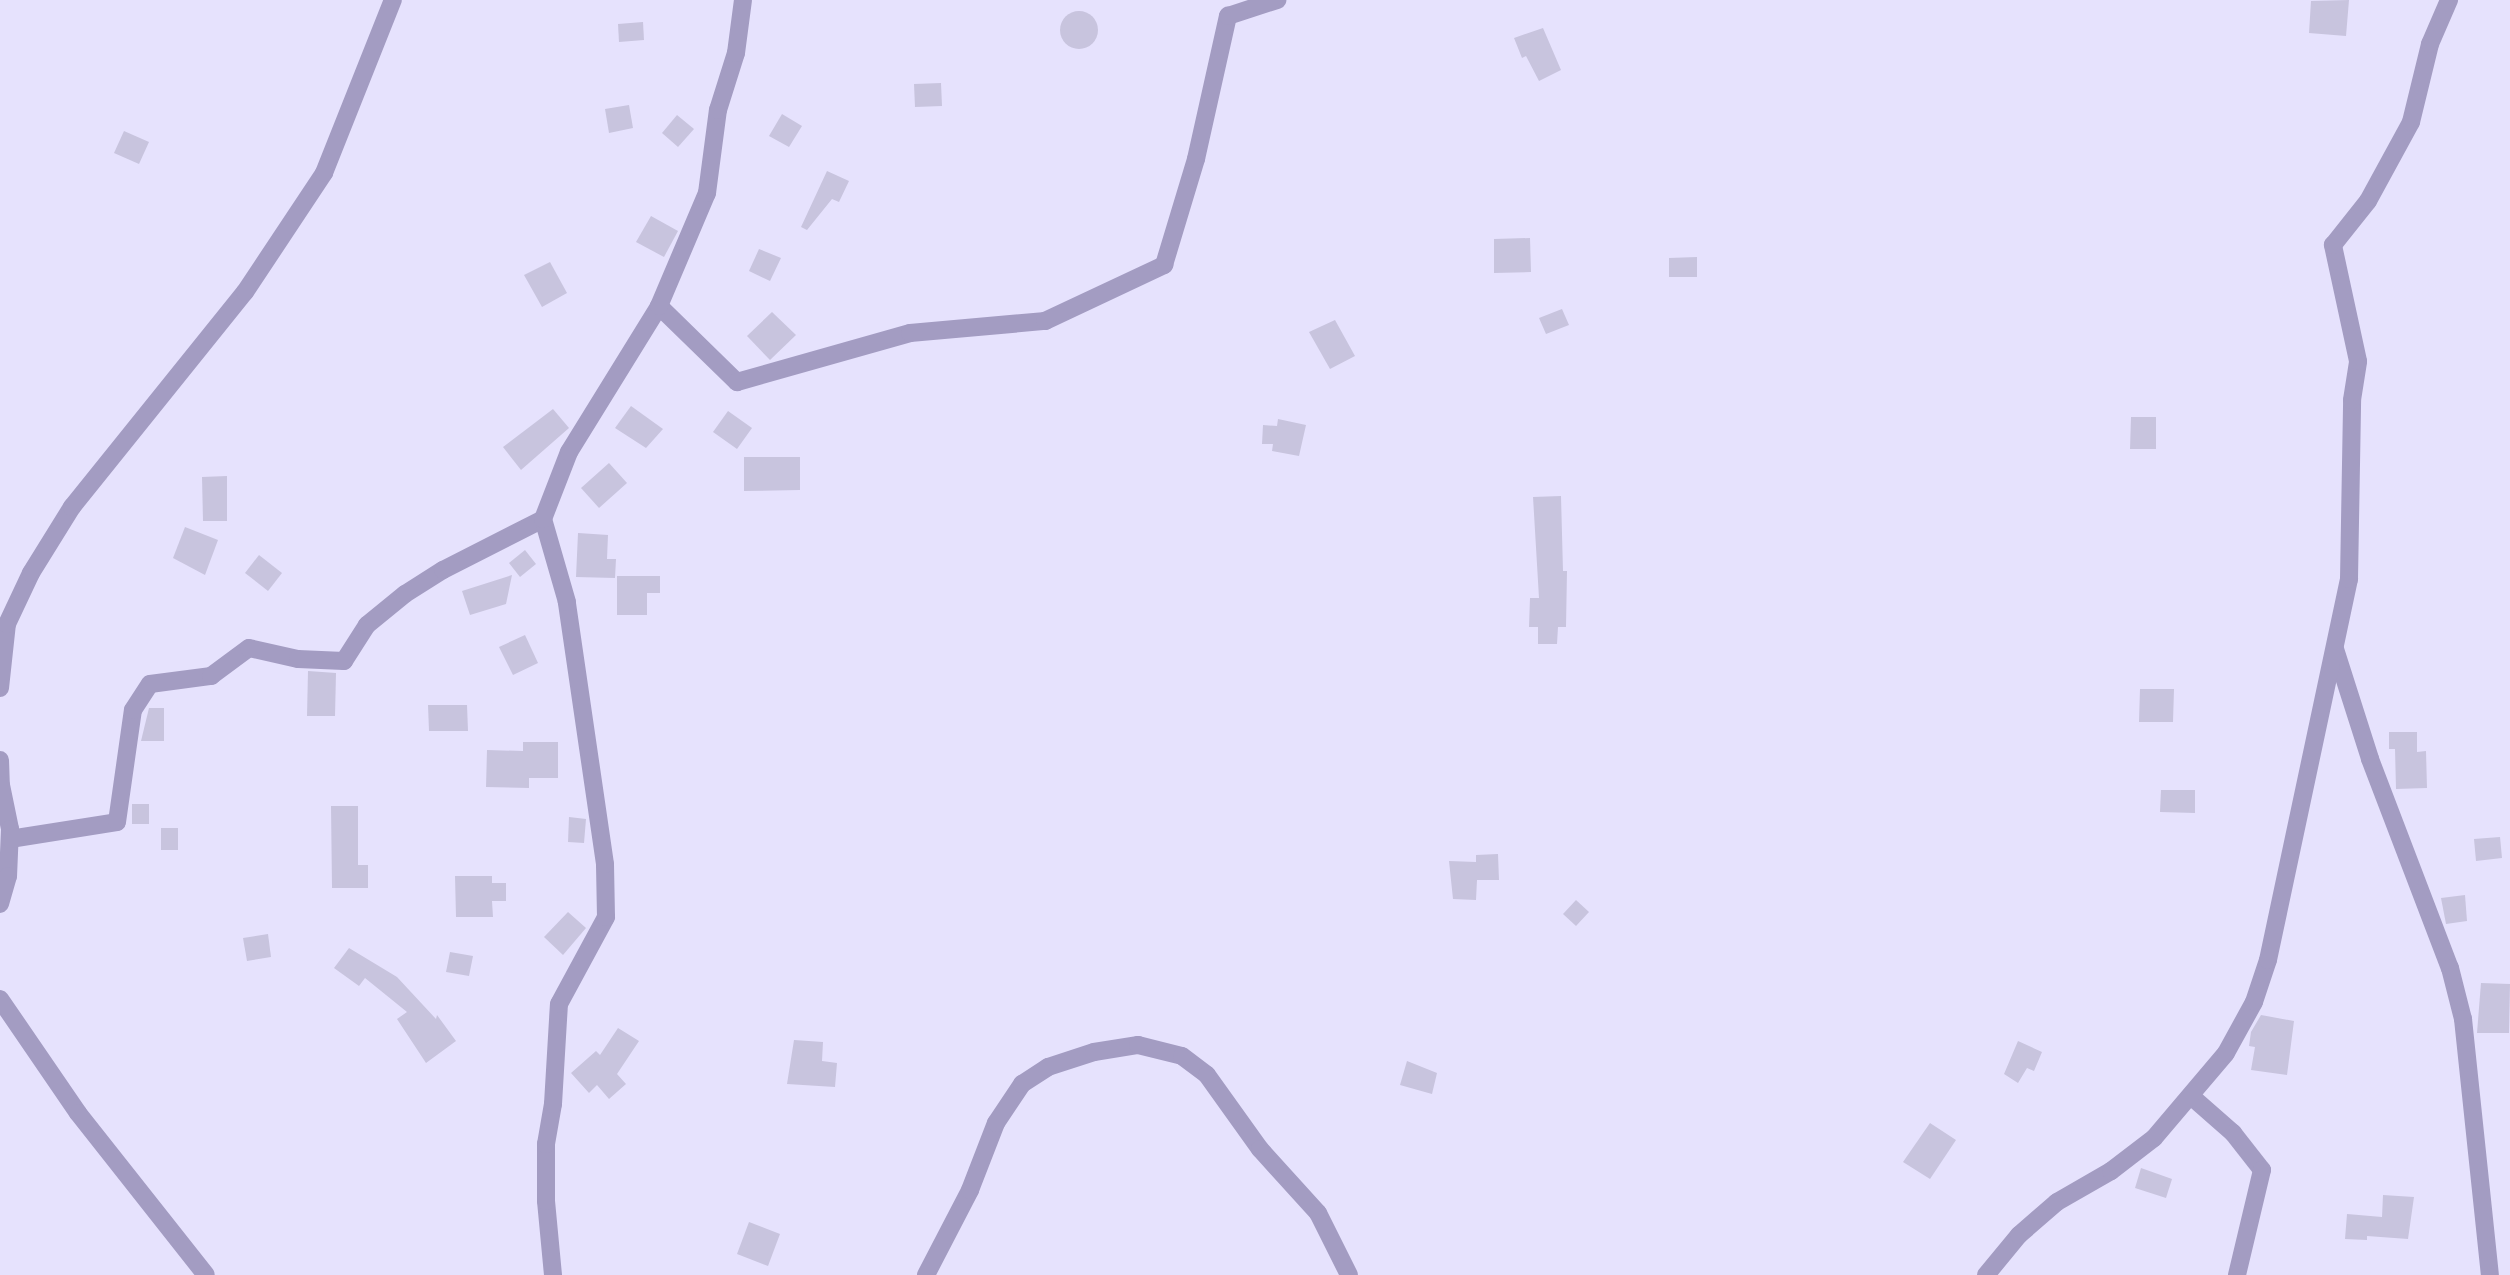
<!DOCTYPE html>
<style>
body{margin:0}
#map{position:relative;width:2510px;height:1275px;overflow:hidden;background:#e6e2fd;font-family:"Crimson Pro",serif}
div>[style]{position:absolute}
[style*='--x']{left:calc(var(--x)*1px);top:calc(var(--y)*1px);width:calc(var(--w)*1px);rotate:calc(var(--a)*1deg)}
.building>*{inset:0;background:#c8c4de}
.round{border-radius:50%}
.street>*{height:18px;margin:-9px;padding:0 9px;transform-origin:9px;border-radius:9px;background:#a39cc2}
span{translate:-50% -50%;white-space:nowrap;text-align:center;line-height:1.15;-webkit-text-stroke:6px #e6e2fd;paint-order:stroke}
</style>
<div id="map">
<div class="building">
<i style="clip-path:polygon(2349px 0,2346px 36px,2309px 33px,2311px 1px)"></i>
<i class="round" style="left:1060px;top:11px;width:38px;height:38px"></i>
<i style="clip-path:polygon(643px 22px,644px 40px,619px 42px,618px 24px)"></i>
<i style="clip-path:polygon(1543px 28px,1561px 70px,1539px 81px,1526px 56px,1522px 58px,1514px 38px)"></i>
<i style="clip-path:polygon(941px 83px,942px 106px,915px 107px,914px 84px)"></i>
<i style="clip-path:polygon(629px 105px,633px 128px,609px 133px,605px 109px)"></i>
<i style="clip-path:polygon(782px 114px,802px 126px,789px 147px,769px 136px)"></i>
<i style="clip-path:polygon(677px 115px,694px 129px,678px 147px,662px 133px)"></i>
<i style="clip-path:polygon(124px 131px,149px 142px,139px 164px,114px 153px)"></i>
<i style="clip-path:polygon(827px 171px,849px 181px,839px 202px,832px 199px,807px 230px,801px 227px)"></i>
<i style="clip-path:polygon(651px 216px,678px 231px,664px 257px,636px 242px)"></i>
<i style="clip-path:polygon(1530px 238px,1531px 272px,1494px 273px,1494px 239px)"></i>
<i style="clip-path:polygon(759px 249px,781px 258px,770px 281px,749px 271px)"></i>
<i style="clip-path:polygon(1697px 257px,1697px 277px,1669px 277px,1669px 258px)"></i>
<i style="clip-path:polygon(550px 262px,567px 293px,542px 307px,524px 275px)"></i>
<i style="clip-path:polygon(1562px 309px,1569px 325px,1546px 334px,1539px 318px)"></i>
<i style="clip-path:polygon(772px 312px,796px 335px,770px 360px,747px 336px)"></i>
<i style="clip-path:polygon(1335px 320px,1355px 356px,1330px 369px,1309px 332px)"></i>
<i style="clip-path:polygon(631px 406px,663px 429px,646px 448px,615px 428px)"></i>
<i style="clip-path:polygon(553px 409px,569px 428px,521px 470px,503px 447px)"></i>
<i style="clip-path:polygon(728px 411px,752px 428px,737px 449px,713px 432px)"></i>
<i style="clip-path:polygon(2131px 417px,2156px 417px,2156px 449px,2130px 449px)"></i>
<i style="clip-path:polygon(1278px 419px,1306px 425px,1299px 456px,1272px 451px,1273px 444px,1262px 444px,1263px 425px,1277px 426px)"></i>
<i style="clip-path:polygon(744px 457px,800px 457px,800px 490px,744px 491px)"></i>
<i style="clip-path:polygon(609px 463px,627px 483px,599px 508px,581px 488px)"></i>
<i style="clip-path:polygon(227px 476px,227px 521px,203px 521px,202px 477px)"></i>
<i style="clip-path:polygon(1561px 496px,1563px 571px,1567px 571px,1566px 627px,1558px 627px,1557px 644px,1538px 644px,1538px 627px,1529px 627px,1530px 598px,1539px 598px,1533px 497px)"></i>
<i style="clip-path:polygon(185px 527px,218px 540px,205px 575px,173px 558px)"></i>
<i style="clip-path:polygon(578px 533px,608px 535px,607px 559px,616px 559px,615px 578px,576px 577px)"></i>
<i style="clip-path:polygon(525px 550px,536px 564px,520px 577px,509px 563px)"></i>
<i style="clip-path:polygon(259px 555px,282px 573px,268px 591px,245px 573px)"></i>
<i style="clip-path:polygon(512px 575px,506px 604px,470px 615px,462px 591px)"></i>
<i style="clip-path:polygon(617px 576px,660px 576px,660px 593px,647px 593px,647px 615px,617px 615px)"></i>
<i style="clip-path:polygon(525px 635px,538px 663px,513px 675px,499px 647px)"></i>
<i style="clip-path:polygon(308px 671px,336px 673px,335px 716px,307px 716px)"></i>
<i style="clip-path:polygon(2140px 689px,2174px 689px,2173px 722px,2139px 722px)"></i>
<i style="clip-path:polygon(428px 705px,467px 705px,468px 731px,429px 731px)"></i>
<i style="clip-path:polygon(149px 708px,164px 708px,164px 741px,141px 741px)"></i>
<i style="clip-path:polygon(2389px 732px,2417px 732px,2417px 752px,2426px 751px,2427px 788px,2396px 789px,2395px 749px,2389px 749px)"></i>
<i style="clip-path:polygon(523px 742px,558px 742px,558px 778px,529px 778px,529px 788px,486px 787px,487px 750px,523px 751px)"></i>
<i style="clip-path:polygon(2161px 790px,2195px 790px,2195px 813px,2160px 812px)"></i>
<i style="clip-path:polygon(132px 804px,149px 804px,149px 824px,132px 824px)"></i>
<i style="clip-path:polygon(331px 806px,358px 806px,358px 865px,368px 865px,368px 888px,332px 888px)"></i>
<i style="clip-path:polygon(569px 817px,586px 819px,584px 843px,568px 842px)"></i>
<i style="clip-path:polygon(161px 828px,178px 828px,178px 850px,161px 850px)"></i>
<i style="clip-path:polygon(2500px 837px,2502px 858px,2476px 861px,2474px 839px)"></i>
<i style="clip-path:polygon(1498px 854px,1499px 880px,1477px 880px,1476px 900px,1453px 899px,1449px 861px,1476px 862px,1476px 855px)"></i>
<i style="clip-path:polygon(455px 876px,492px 876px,492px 883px,506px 883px,506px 901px,492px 901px,493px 917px,456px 917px)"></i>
<i style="clip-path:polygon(2465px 895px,2467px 921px,2446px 924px,2441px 898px)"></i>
<i style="clip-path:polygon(1576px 900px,1589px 912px,1576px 926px,1563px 914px)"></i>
<i style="clip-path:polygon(568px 912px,586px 928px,563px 955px,544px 937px)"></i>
<i style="clip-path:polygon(268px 934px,271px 957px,247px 961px,243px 938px)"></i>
<i style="clip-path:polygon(349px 948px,397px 977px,436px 1019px,437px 1015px,456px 1041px,426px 1063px,397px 1019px,407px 1012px,365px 978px,359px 986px,334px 968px)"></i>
<i style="clip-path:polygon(450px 952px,473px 956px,469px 976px,446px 972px)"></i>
<i style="clip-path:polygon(2481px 983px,2510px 984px,2509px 1033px,2477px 1033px)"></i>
<i style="clip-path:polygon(2261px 1015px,2294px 1021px,2287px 1075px,2251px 1070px,2255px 1047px,2249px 1046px,2251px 1032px)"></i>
<i style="clip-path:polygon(618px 1028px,639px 1041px,617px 1074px,626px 1084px,609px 1099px,597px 1085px,589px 1093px,571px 1073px,596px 1051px,600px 1055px)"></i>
<i style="clip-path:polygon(794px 1040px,823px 1042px,822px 1061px,837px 1063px,835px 1087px,787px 1084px)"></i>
<i style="clip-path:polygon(2018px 1041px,2042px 1052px,2034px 1071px,2027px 1068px,2018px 1083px,2004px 1074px)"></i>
<i style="clip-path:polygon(1407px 1061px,1437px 1073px,1432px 1094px,1400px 1085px)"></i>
<i style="clip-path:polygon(1930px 1123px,1956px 1140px,1930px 1179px,1903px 1162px)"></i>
<i style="clip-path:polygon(2141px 1168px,2172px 1179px,2166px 1198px,2135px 1188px)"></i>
<i style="clip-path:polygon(2383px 1195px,2414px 1197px,2408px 1239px,2367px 1236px,2367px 1240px,2345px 1239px,2347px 1214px,2382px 1217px)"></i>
<i style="clip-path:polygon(749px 1222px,780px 1234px,768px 1266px,737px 1254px)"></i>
</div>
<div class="street">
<i style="--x:659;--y:306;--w:109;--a:44.3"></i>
<i style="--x:737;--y:382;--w:180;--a:-15.8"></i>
<i style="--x:910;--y:333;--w:136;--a:-5.1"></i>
<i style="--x:1045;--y:321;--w:132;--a:-25.2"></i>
<i style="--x:1164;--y:265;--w:111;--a:-73.2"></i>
<i style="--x:1196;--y:159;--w:147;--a:-77.4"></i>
<i style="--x:1228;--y:16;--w:52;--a:-18.1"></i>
<i style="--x:2335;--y:649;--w:115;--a:72.3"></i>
<i style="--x:2370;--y:759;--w:224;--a:69.1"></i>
<i style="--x:2450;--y:968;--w:53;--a:75.7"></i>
<i style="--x:2463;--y:1019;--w:257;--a:84"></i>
<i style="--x:0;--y:688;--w:64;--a:-83.8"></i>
<i style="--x:7;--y:624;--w:56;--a:-64.8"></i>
<i style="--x:31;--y:573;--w:78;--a:-58.2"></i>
<i style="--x:72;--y:507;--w:276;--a:-51.2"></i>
<i style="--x:245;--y:292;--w:143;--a:-56.4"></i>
<i style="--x:324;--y:173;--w:186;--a:-68.3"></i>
<i style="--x:0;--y:760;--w:25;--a:88"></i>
<i style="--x:1;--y:785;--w:45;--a:78.4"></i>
<i style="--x:10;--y:829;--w:47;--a:92.4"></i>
<i style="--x:8;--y:876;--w:29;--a:106"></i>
<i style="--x:10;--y:839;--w:108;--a:-9"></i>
<i style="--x:117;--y:822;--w:113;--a:-81.9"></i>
<i style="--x:133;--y:710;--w:31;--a:-57"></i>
<i style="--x:150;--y:684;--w:62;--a:-7.5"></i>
<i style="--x:211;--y:676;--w:47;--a:-36.4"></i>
<i style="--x:249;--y:648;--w:50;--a:12.7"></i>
<i style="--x:298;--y:659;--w:46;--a:2.5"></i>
<i style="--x:344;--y:661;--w:43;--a:-57.4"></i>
<i style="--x:367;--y:625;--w:49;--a:-39.2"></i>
<i style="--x:405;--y:594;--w:45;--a:-32.3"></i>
<i style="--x:443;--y:570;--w:112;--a:-27"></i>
<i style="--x:0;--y:999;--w:138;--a:55.6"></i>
<i style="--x:78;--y:1113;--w:206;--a:51.7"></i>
<i style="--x:2192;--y:1097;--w:55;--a:41.3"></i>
<i style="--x:2233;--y:1133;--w:47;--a:51.9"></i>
<i style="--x:2262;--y:1170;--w:108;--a:103.4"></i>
<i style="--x:553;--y:1275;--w:74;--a:-95.4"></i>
<i style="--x:546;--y:1201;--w:57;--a:-90"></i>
<i style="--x:546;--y:1144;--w:41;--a:-80.1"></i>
<i style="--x:553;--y:1104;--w:100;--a:-86.6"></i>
<i style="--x:559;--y:1004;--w:99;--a:-61.6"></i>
<i style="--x:606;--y:917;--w:53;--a:-91.1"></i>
<i style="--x:605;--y:864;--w:265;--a:-98.3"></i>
<i style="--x:567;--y:602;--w:86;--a:-106.1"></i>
<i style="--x:543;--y:519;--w:72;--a:-68.8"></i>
<i style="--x:569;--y:452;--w:172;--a:-58.3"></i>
<i style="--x:659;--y:306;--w:123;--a:-67"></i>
<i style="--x:707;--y:193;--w:84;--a:-82.5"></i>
<i style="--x:718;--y:110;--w:60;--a:-72.5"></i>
<i style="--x:736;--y:53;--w:53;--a:-82.5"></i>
<i style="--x:926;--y:1275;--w:96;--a:-62.6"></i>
<i style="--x:970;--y:1190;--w:72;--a:-68.8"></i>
<i style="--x:996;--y:1123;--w:47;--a:-56.3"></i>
<i style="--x:1022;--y:1084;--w:31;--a:-33"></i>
<i style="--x:1048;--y:1067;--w:48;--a:-18.1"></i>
<i style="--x:1094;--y:1052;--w:45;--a:-9"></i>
<i style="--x:1138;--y:1045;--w:45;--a:14"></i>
<i style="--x:1182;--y:1056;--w:31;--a:37"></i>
<i style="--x:1207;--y:1075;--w:91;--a:54.4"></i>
<i style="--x:1260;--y:1149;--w:86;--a:47.8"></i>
<i style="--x:1318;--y:1213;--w:69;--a:63.4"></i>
<i style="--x:1986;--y:1275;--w:52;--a:-50.5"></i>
<i style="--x:2019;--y:1235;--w:50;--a:-41"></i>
<i style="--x:2057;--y:1202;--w:62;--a:-29.9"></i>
<i style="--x:2111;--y:1171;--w:54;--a:-37.5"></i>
<i style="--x:2154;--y:1138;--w:111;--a:-49.7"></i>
<i style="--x:2226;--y:1053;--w:58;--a:-61.2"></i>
<i style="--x:2254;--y:1002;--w:44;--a:-71.6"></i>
<i style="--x:2268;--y:960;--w:390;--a:-78"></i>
<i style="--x:2349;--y:579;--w:179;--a:-89"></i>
<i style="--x:2352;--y:400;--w:39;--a:-81"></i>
<i style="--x:2358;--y:361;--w:119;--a:-102.2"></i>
<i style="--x:2333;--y:245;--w:56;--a:-51.5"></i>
<i style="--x:2368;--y:201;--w:90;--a:-61.4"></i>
<i style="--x:2411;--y:122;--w:80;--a:-76.3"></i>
<i style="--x:2430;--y:44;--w:48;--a:-66.6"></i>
</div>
</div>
